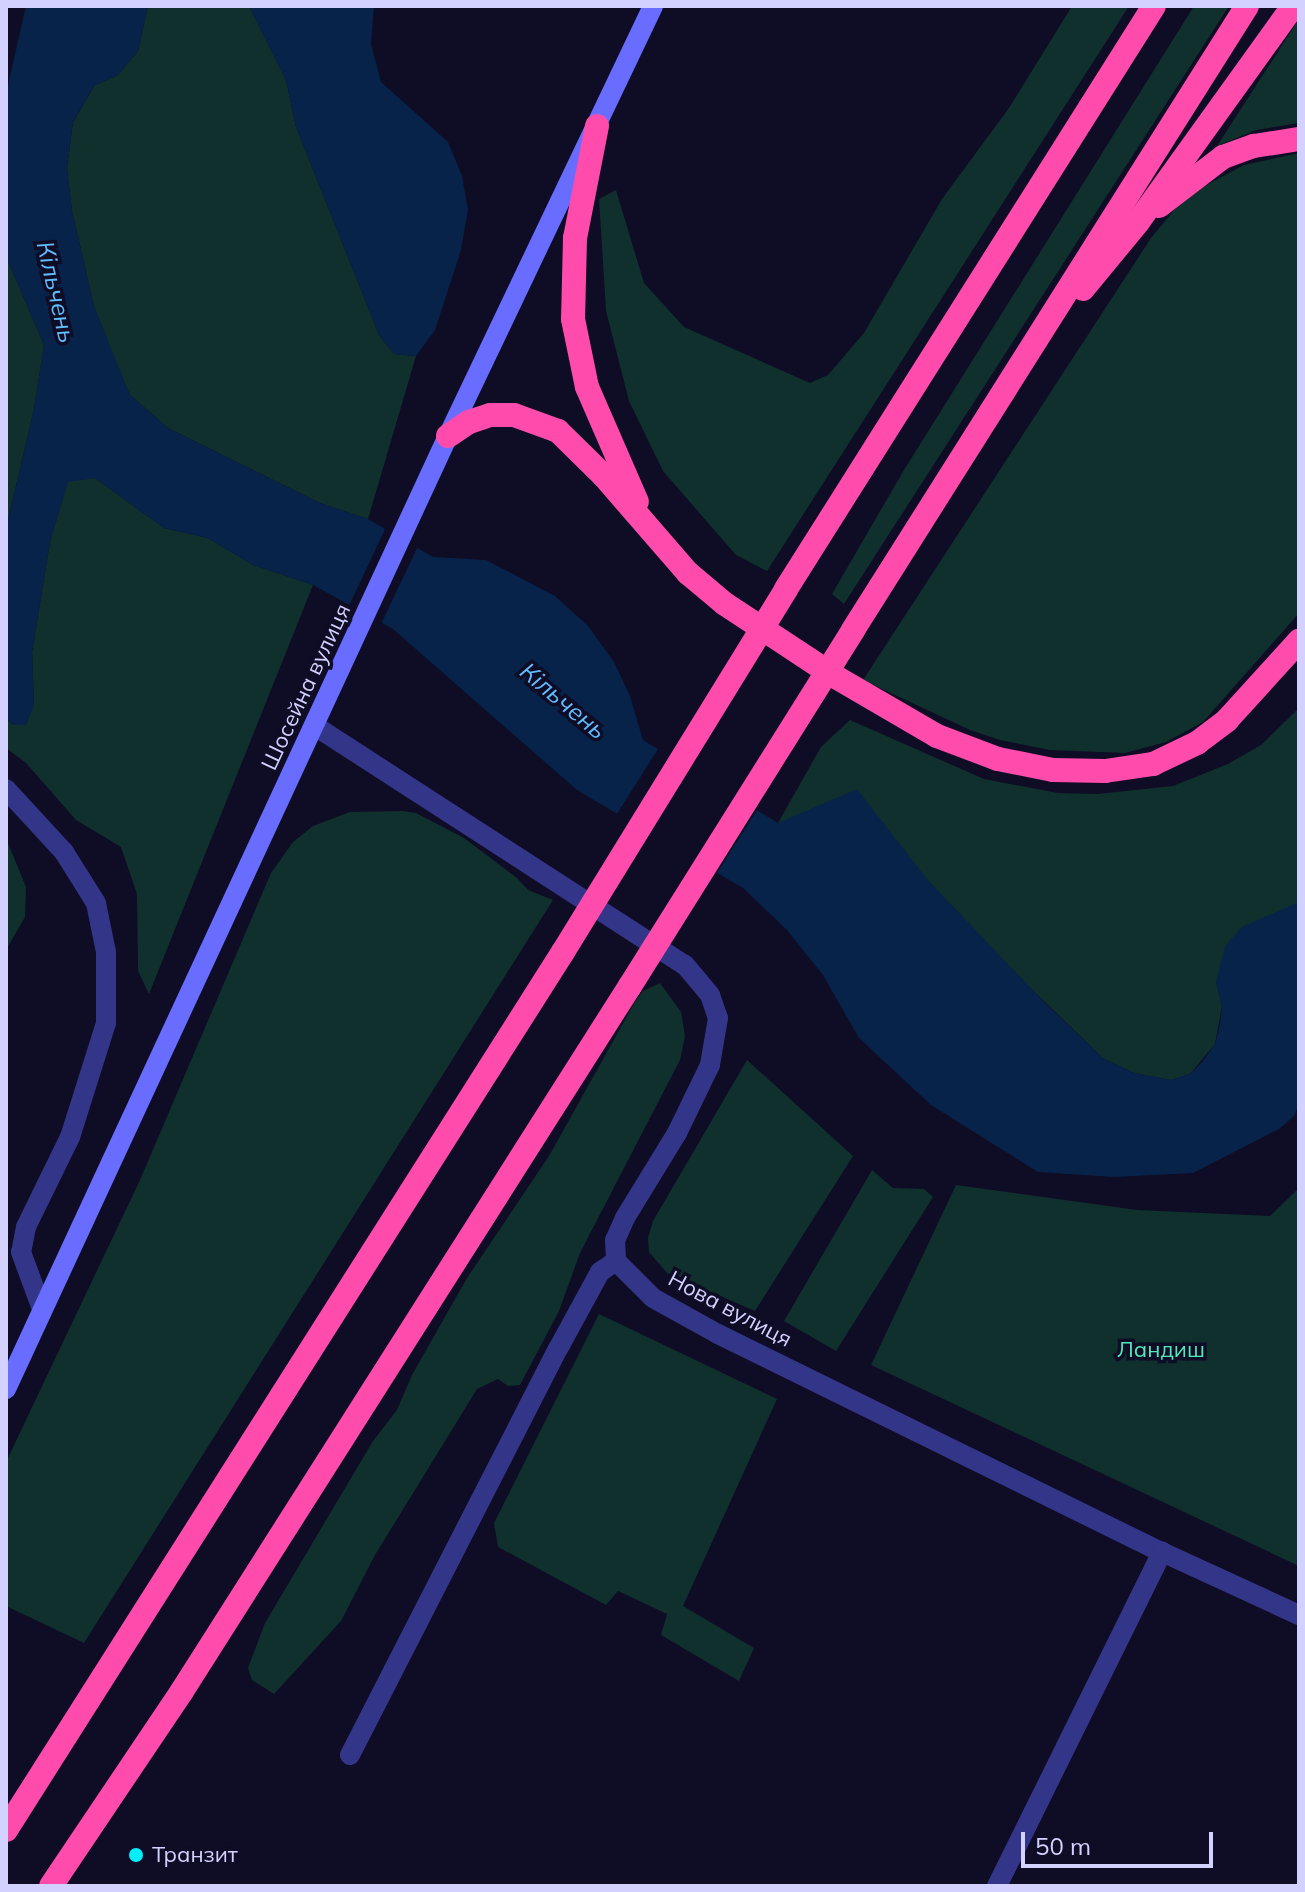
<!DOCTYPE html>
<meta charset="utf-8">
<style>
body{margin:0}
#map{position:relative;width:1305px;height:1892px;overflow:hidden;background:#0f0c25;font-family:Mulish,sans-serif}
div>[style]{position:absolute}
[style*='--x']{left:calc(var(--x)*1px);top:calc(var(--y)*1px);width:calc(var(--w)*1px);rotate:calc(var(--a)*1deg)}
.green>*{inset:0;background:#0f302d}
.water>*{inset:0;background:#072349}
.pier>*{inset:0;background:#0f0c25}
.street>*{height:20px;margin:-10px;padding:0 10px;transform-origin:10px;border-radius:10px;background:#333588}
.secondary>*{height:20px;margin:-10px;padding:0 10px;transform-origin:10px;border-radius:10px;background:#686cff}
.highway>*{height:24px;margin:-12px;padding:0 12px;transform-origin:12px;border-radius:12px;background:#ff4cac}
.highway-bridge>*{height:24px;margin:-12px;padding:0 12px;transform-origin:12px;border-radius:12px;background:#ff4cac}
.dots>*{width:22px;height:22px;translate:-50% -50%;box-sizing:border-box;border:4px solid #0f0c25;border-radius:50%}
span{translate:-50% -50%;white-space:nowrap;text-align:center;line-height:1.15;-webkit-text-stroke:7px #0f0c25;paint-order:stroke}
.street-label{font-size:22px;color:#d3d1ff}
.park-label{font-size:22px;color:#52e9bb}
.poi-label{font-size:22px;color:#d3d1ff}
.left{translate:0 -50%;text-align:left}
.water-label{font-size:24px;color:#5fbeff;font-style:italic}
.frame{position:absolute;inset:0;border:8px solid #d3d1ff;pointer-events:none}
.scale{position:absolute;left:1021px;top:1832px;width:192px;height:36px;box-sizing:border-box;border:4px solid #d3d1ff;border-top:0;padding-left:10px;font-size:24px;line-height:28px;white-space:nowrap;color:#d3d1ff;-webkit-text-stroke:6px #0f0c25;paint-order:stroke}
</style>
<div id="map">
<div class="green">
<i style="clip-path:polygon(148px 6px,249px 6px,286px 80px,296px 127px,379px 335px,394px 354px,416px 356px,368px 519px,320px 503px,168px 428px,130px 395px,116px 363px,94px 306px,72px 211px,67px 168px,73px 122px,95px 85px,118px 75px,138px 51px)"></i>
<i style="clip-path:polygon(1072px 6px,1129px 6px,767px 571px,736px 555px,663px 471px,629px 401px,606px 311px,599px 199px,616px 190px,644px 283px,684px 327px,810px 383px,828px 375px,864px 333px,942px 199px,1009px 108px)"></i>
<i style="clip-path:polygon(1194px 6px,1229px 6px,844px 604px,832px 594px,904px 470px)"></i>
<i style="clip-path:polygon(1299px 19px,1299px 123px,1256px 130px,1217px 146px)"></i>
<i style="clip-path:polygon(1299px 153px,1299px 613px,1203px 722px,1166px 742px,1125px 753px,1050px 750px,1000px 740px,970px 730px,863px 680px,1151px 238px,1175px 209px,1197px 190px,1244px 165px)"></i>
<i style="clip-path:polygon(6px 256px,44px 345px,34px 409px,6px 529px)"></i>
<i style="clip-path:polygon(95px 478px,164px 528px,208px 538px,253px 565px,313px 585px,149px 994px,138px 971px,137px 894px,121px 847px,76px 820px,26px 763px,6px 748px,6px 719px,14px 725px,34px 705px,32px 652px,50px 542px,68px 481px)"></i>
<i style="clip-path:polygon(1299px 708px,1299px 902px,1216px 982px,1222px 1006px,1215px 1044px,1190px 1074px,1171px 1080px,1134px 1073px,1103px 1058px,1020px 978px,927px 880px,898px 843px,778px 823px,821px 747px,850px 720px,984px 779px,1058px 793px,1097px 794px,1173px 786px,1228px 764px,1261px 745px)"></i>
<i style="clip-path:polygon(402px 811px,416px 813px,464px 838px,517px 878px,528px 890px,553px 900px,84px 1643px,6px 1606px,6px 1462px,140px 1180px,271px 873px,293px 842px,313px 826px,350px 812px)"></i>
<i style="clip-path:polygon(6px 838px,26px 887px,25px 917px,6px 950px)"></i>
<i style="clip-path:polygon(660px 983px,681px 1012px,685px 1036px,680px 1060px,580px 1253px,559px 1311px,520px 1385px,508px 1386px,498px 1379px,477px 1389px,375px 1555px,341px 1621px,274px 1694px,252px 1680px,248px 1668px,265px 1623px,373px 1441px,397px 1410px,412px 1375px,467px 1278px,549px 1156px,636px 1000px,643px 991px)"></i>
<i style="clip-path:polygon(747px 1060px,853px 1156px,755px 1311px,667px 1273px,649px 1252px,648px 1238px,653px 1221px)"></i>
<i style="clip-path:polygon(872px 1170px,893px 1188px,924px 1189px,933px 1197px,836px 1351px,784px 1321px)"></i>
<i style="clip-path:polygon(956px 1185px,1137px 1210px,1270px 1216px,1299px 1188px,1299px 1566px,871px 1365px)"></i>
<i style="clip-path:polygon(599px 1314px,777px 1399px,683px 1606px,754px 1648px,739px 1681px,661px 1635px,667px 1614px,618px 1591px,606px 1605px,498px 1547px,494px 1523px)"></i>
</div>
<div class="water">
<i style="clip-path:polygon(26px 6px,148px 6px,138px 51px,118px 75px,95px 85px,73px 121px,67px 168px,72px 211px,94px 306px,130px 395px,168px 428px,320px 503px,368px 519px,433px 557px,486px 560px,555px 596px,588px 626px,614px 662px,630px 696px,643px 740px,778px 823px,857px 789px,927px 879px,1044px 1002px,1103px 1058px,1134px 1073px,1171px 1080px,1190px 1074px,1203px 1061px,1215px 1044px,1220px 1024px,1222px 1006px,1216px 982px,1225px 946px,1242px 927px,1299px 902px,1299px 1105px,1294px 1116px,1279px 1129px,1193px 1173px,1114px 1177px,1038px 1172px,931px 1105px,859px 1038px,823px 975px,786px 929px,743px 888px,577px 790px,393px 629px,313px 585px,253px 565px,208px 538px,164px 528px,95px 478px,68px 482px,50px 542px,32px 652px,34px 705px,26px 725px,14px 725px,6px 719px,6px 529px,34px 409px,44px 345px,6px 256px,6px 94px)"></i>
<i style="clip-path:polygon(249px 6px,374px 6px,371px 44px,381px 82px,448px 142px,462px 176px,468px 210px,461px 250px,435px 330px,416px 356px,394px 354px,379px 335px,296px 127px,286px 80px)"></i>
</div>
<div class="pier">
<i style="clip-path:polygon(387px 525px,419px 544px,380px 626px,348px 608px)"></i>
<i style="clip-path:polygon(660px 746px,759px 807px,715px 876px,615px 817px)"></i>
</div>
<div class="street">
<i style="--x:315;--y:726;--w:440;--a:32.9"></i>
<i style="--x:685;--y:965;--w:39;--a:50"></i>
<i style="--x:710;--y:995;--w:24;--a:71"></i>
<i style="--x:718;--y:1018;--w:48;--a:99.7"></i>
<i style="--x:710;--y:1065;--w:76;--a:115.9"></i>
<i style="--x:677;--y:1133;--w:100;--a:121.5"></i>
<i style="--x:625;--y:1218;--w:24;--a:114"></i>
<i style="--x:615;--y:1240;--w:21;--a:87"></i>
<i style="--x:6;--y:789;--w:86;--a:47.4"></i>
<i style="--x:64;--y:852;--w:60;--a:57.9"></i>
<i style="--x:96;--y:903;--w:50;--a:78.5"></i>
<i style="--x:106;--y:952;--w:71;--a:90"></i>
<i style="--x:106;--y:1023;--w:120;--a:107.5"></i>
<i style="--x:70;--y:1137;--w:100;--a:116.1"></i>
<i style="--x:26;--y:1227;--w:25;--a:101"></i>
<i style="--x:21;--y:1252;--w:61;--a:69.8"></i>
<i style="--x:350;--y:1755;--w:456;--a:-62.9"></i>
<i style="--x:558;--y:1349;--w:88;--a:-61.4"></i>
<i style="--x:600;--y:1272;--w:19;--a:-35"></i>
<i style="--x:616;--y:1261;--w:52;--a:45"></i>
<i style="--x:653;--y:1298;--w:74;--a:29"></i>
<i style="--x:718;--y:1334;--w:495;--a:26.2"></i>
<i style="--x:1162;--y:1552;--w:151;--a:24.7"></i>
<i style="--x:997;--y:1886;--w:373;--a:-63.7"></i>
</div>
<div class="secondary">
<i style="--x:6;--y:1389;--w:1051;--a:-65.12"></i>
<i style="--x:448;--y:436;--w:476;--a:-64.5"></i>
</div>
<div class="highway">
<i style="--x:597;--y:126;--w:114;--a:101.1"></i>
<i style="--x:575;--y:238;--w:81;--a:91.4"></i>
<i style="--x:573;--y:319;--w:69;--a:78.4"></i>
<i style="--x:587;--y:387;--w:125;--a:66.5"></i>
<i style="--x:1159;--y:206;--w:81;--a:-37.4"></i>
<i style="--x:1223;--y:157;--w:33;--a:-20"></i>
<i style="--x:1254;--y:146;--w:46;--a:-8.8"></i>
<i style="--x:1083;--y:289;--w:87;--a:-50.6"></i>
<i style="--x:1138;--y:222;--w:266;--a:-54.3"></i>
<i style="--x:448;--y:436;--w:25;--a:-34"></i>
<i style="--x:469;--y:422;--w:22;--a:-18"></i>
<i style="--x:490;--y:415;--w:24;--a:0"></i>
<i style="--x:514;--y:415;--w:47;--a:20"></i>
<i style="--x:558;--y:431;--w:63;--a:44.4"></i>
<i style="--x:603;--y:475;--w:130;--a:49.1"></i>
<i style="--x:688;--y:573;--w:48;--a:40"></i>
<i style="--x:725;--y:604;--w:131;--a:33.4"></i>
<i style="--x:834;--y:676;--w:119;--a:30.2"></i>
<i style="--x:937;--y:736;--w:65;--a:20.7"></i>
<i style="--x:998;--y:759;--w:56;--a:11.3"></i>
<i style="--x:1053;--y:770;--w:52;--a:1.1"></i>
<i style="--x:1105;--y:771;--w:49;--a:-8.3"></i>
<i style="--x:1153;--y:764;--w:49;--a:-25.5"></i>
<i style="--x:1197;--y:743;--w:38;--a:-37"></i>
<i style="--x:1227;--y:720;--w:107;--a:-47.7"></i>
<i style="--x:786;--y:589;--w:689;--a:-57.74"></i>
<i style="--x:853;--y:630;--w:738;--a:-57.73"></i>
<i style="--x:6;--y:1830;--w:1040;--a:-57.61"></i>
<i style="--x:51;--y:1886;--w:235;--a:-56.1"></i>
<i style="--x:182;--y:1691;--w:835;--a:-57.57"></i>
</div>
<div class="highway-bridge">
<i style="--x:563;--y:952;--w:426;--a:-58.4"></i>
<i style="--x:630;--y:986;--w:420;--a:-57.9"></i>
</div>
<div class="dots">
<i style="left:136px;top:1855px;background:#00f1fc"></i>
</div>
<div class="street-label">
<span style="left:306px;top:687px;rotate:-65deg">Шосейна вулиця</span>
<span style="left:730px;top:1309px;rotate:28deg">Нова вулиця</span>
</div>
<div class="park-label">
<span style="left:1161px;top:1350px">Ландиш</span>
</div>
<div class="poi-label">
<span class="left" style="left:152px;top:1855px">Транзит</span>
</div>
<div class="water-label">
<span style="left:56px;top:292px;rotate:77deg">Кільчень</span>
<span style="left:563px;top:701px;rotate:40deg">Кільчень</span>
</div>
<div class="frame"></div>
<div class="scale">50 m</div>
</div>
